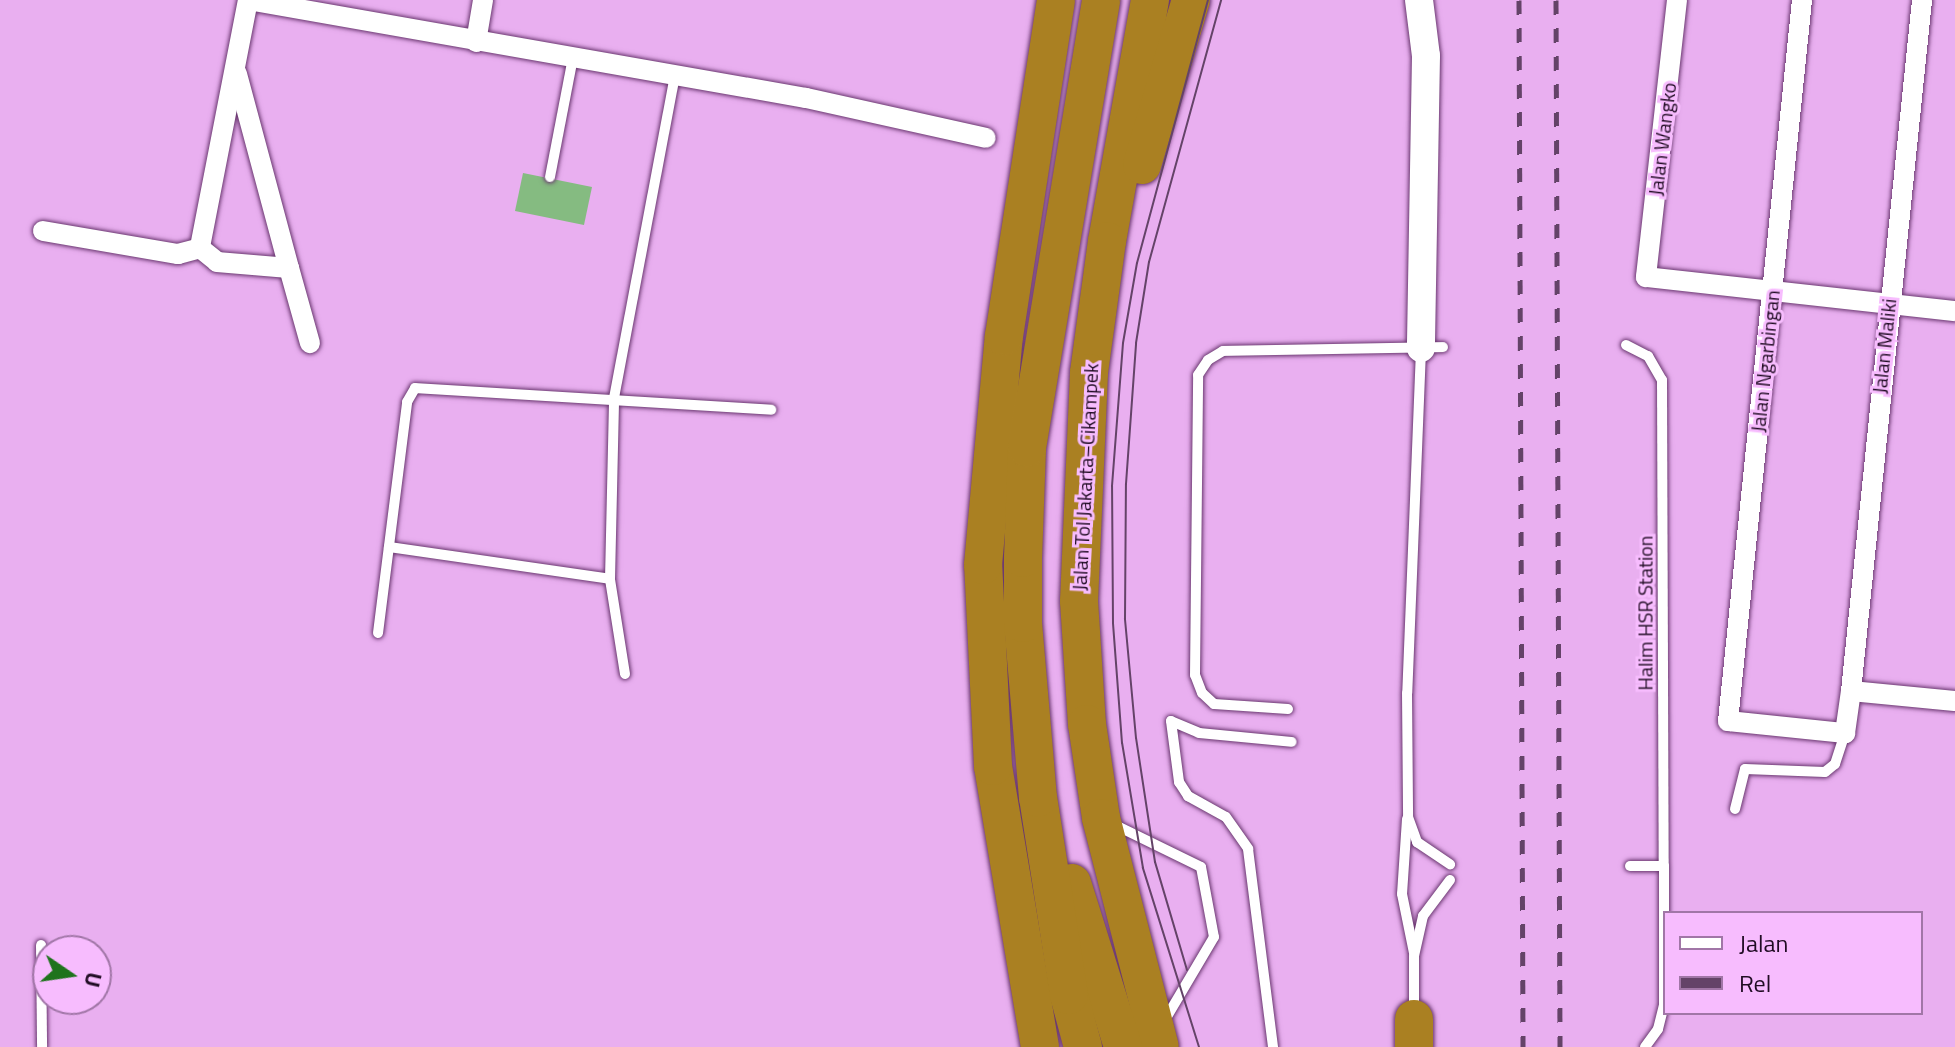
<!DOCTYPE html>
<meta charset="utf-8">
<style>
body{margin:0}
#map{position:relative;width:1955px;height:1047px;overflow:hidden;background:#e9aff0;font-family:"Titillium Web",sans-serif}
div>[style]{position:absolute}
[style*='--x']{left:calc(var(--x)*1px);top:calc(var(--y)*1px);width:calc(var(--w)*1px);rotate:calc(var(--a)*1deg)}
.green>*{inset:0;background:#85bb81}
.roads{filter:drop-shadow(0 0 2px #6a3770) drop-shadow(0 0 2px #6a3770)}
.lane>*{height:10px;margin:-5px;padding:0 5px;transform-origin:5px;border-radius:5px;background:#fff}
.street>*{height:20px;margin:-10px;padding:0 10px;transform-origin:10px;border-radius:10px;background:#fff}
.secondary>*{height:28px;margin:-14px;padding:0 14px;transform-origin:14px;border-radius:14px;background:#fff}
.highway>*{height:38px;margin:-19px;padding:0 19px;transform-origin:19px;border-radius:19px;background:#aa8022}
.tram>*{height:2px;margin:-1px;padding:0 1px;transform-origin:1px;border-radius:1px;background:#644368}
.rail>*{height:5px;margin-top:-2.5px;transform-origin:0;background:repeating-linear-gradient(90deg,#644368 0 14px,transparent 0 28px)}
span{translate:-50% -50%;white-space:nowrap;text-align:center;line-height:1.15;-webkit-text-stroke:6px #f7bcfe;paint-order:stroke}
.street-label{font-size:20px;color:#210c24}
.legend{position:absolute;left:1663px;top:911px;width:260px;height:104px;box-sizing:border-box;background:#f7bcfe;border:2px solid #a176a7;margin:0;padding:10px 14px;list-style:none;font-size:24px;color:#210c24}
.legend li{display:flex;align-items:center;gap:16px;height:40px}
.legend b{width:40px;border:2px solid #a176a7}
.north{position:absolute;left:32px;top:935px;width:80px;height:80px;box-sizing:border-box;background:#f7bcfe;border:2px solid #a176a7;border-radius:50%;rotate:103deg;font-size:22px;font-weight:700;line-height:32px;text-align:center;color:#210c24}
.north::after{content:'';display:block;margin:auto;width:28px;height:36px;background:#1f731d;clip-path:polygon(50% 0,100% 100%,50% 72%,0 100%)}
</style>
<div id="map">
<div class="green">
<i style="clip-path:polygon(523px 173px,592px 187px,584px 225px,515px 211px)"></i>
</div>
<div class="roads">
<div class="lane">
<i style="--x:550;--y:177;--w:121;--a:-79.1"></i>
<i style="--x:1626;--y:345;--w:25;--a:27"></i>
<i style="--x:1648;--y:356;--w:28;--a:60"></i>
<i style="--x:1662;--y:380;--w:486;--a:89.8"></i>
<i style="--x:1664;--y:866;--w:34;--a:180"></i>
<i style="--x:1421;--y:350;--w:343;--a:92.3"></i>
<i style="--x:1407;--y:693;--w:124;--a:89.5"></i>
<i style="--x:1408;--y:817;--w:27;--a:70"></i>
<i style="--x:1417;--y:842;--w:40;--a:34"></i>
<i style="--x:389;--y:547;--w:223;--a:8.2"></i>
<i style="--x:378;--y:633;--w:233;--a:-82.8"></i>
<i style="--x:407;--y:402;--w:16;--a:-60"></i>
<i style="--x:415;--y:388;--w:357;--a:3.5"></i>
<i style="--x:625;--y:674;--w:96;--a:-99"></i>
<i style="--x:610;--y:579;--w:181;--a:-88.7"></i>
<i style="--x:614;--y:398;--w:329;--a:-79.3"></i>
<i style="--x:1288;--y:709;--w:74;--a:-176.1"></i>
<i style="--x:1214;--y:704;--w:16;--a:-137"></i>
<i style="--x:1202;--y:693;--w:19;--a:-111"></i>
<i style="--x:1195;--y:675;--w:300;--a:-89.4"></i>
<i style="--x:1198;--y:375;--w:18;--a:-56"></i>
<i style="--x:1208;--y:360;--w:17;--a:-31"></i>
<i style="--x:1223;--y:351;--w:220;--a:-1"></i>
<i style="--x:1171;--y:721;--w:62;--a:82.5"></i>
<i style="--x:1179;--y:782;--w:17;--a:57"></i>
<i style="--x:1188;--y:796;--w:43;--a:28.9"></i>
<i style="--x:1226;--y:817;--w:39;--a:55"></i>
<i style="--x:1248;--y:849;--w:200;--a:82.8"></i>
<i style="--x:1171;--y:721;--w:30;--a:23"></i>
<i style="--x:1199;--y:733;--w:93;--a:5.5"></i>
<i style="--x:1735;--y:809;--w:41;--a:-76"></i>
<i style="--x:1745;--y:769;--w:80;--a:2.1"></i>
<i style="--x:1825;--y:772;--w:13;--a:-39"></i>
<i style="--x:1835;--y:764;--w:33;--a:-72"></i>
<i style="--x:1407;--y:819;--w:75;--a:93.8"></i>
<i style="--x:1402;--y:894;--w:60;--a:78.5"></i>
<i style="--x:1113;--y:824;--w:98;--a:26"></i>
<i style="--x:1201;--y:867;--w:71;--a:79.5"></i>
<i style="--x:1214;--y:937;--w:96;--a:120.6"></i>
<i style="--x:41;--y:945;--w:102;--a:89.4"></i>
<i style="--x:1414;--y:1012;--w:56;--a:-90"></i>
<i style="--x:1414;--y:956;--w:41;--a:-77.3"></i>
<i style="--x:1423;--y:916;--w:45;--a:-53.1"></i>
<i style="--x:1645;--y:1047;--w:22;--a:-54"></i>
<i style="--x:1658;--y:1029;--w:25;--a:-76"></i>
<i style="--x:1664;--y:1005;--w:139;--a:-90"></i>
</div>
<div class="street">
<i style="--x:248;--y:0;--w:567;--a:9.96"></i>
<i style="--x:806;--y:98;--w:184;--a:12.5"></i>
<i style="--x:248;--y:0;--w:253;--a:101"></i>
<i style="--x:200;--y:248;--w:22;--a:39"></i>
<i style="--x:217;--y:262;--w:72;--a:4.8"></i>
<i style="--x:289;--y:268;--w:78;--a:74.4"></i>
<i style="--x:1677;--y:0;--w:279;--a:96.4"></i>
<i style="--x:1646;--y:277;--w:311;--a:6.3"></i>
<i style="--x:1802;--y:0;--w:725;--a:95.86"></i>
<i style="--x:1728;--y:721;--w:118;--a:5.9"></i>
<i style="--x:1845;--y:733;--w:42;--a:-81.9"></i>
<i style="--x:1851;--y:691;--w:104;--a:5.5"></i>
<i style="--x:476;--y:42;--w:43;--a:-80.5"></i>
<i style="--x:237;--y:74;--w:201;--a:75"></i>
<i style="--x:43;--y:231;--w:137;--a:9.7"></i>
<i style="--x:178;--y:254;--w:23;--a:-15"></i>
<i style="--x:1851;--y:691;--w:695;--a:-84.13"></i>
</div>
<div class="secondary">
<i style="--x:1419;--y:0;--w:56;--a:82.9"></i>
<i style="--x:1426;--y:56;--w:292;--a:91"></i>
</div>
<div class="highway">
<i style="--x:1150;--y:0;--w:245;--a:100.1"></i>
<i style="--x:1107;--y:241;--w:133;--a:97.8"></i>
<i style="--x:1089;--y:373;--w:228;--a:92.5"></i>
<i style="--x:1079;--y:601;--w:123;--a:86.3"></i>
<i style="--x:1087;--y:724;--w:95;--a:81.5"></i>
<i style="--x:1101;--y:818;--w:236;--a:75.6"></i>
<i style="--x:1142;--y:165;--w:172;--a:-73.5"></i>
<i style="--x:1072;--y:883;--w:172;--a:72.7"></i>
<i style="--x:1040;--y:1047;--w:285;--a:-99.5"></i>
<i style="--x:993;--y:766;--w:201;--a:-92.8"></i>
<i style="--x:983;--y:565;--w:230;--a:-84.8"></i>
<i style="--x:1004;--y:336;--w:340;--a:-81.2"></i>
<i style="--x:1083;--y:1047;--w:54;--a:-105.1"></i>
<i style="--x:1069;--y:995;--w:199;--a:-98.9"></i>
<i style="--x:1038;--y:798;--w:176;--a:-94.9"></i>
<i style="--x:1023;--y:623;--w:65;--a:-90"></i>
<i style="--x:1023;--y:558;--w:110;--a:-87.9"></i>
<i style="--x:1027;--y:448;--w:454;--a:-80.6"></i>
<i style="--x:1414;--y:1047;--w:28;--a:-90"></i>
</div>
</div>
<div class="tram">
<i style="--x:1187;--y:970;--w:113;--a:-106.5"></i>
<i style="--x:1155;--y:862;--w:125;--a:-98.7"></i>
<i style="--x:1136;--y:738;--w:120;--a:-95.3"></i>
<i style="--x:1125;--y:619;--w:135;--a:-89.6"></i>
<i style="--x:1126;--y:484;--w:141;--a:-85.9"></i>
<i style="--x:1136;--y:343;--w:82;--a:-80.9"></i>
<i style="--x:1149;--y:262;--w:272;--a:-74.6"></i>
<i style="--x:1199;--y:1047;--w:188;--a:-107.4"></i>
<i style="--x:1143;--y:868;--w:127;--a:-99.5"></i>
<i style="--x:1122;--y:743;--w:120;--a:-94.3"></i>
<i style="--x:1113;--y:623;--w:137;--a:-90.4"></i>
<i style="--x:1112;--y:486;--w:143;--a:-85.6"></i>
<i style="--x:1123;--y:343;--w:81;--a:-80.1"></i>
<i style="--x:1137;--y:263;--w:272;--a:-74.9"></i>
</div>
<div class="rail">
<i style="--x:1519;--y:0;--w:1047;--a:89.78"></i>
<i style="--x:1556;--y:0;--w:1047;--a:89.78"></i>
</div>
<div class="street-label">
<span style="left:1662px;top:139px;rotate:-83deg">Jalan Wangko</span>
<span style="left:1884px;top:346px;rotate:-84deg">Jalan Maliki</span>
<span style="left:1765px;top:361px;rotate:-84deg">Jalan Ngarbingan</span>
<span style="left:1085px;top:477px;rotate:-87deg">Jalan Tol Jakarta–Cikampek</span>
<span style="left:1645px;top:613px;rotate:-90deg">Halim HSR Station</span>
</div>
<ul class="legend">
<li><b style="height:10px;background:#fff"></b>Jalan</li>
<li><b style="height:10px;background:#644368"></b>Rel</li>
</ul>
<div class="north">U</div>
</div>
